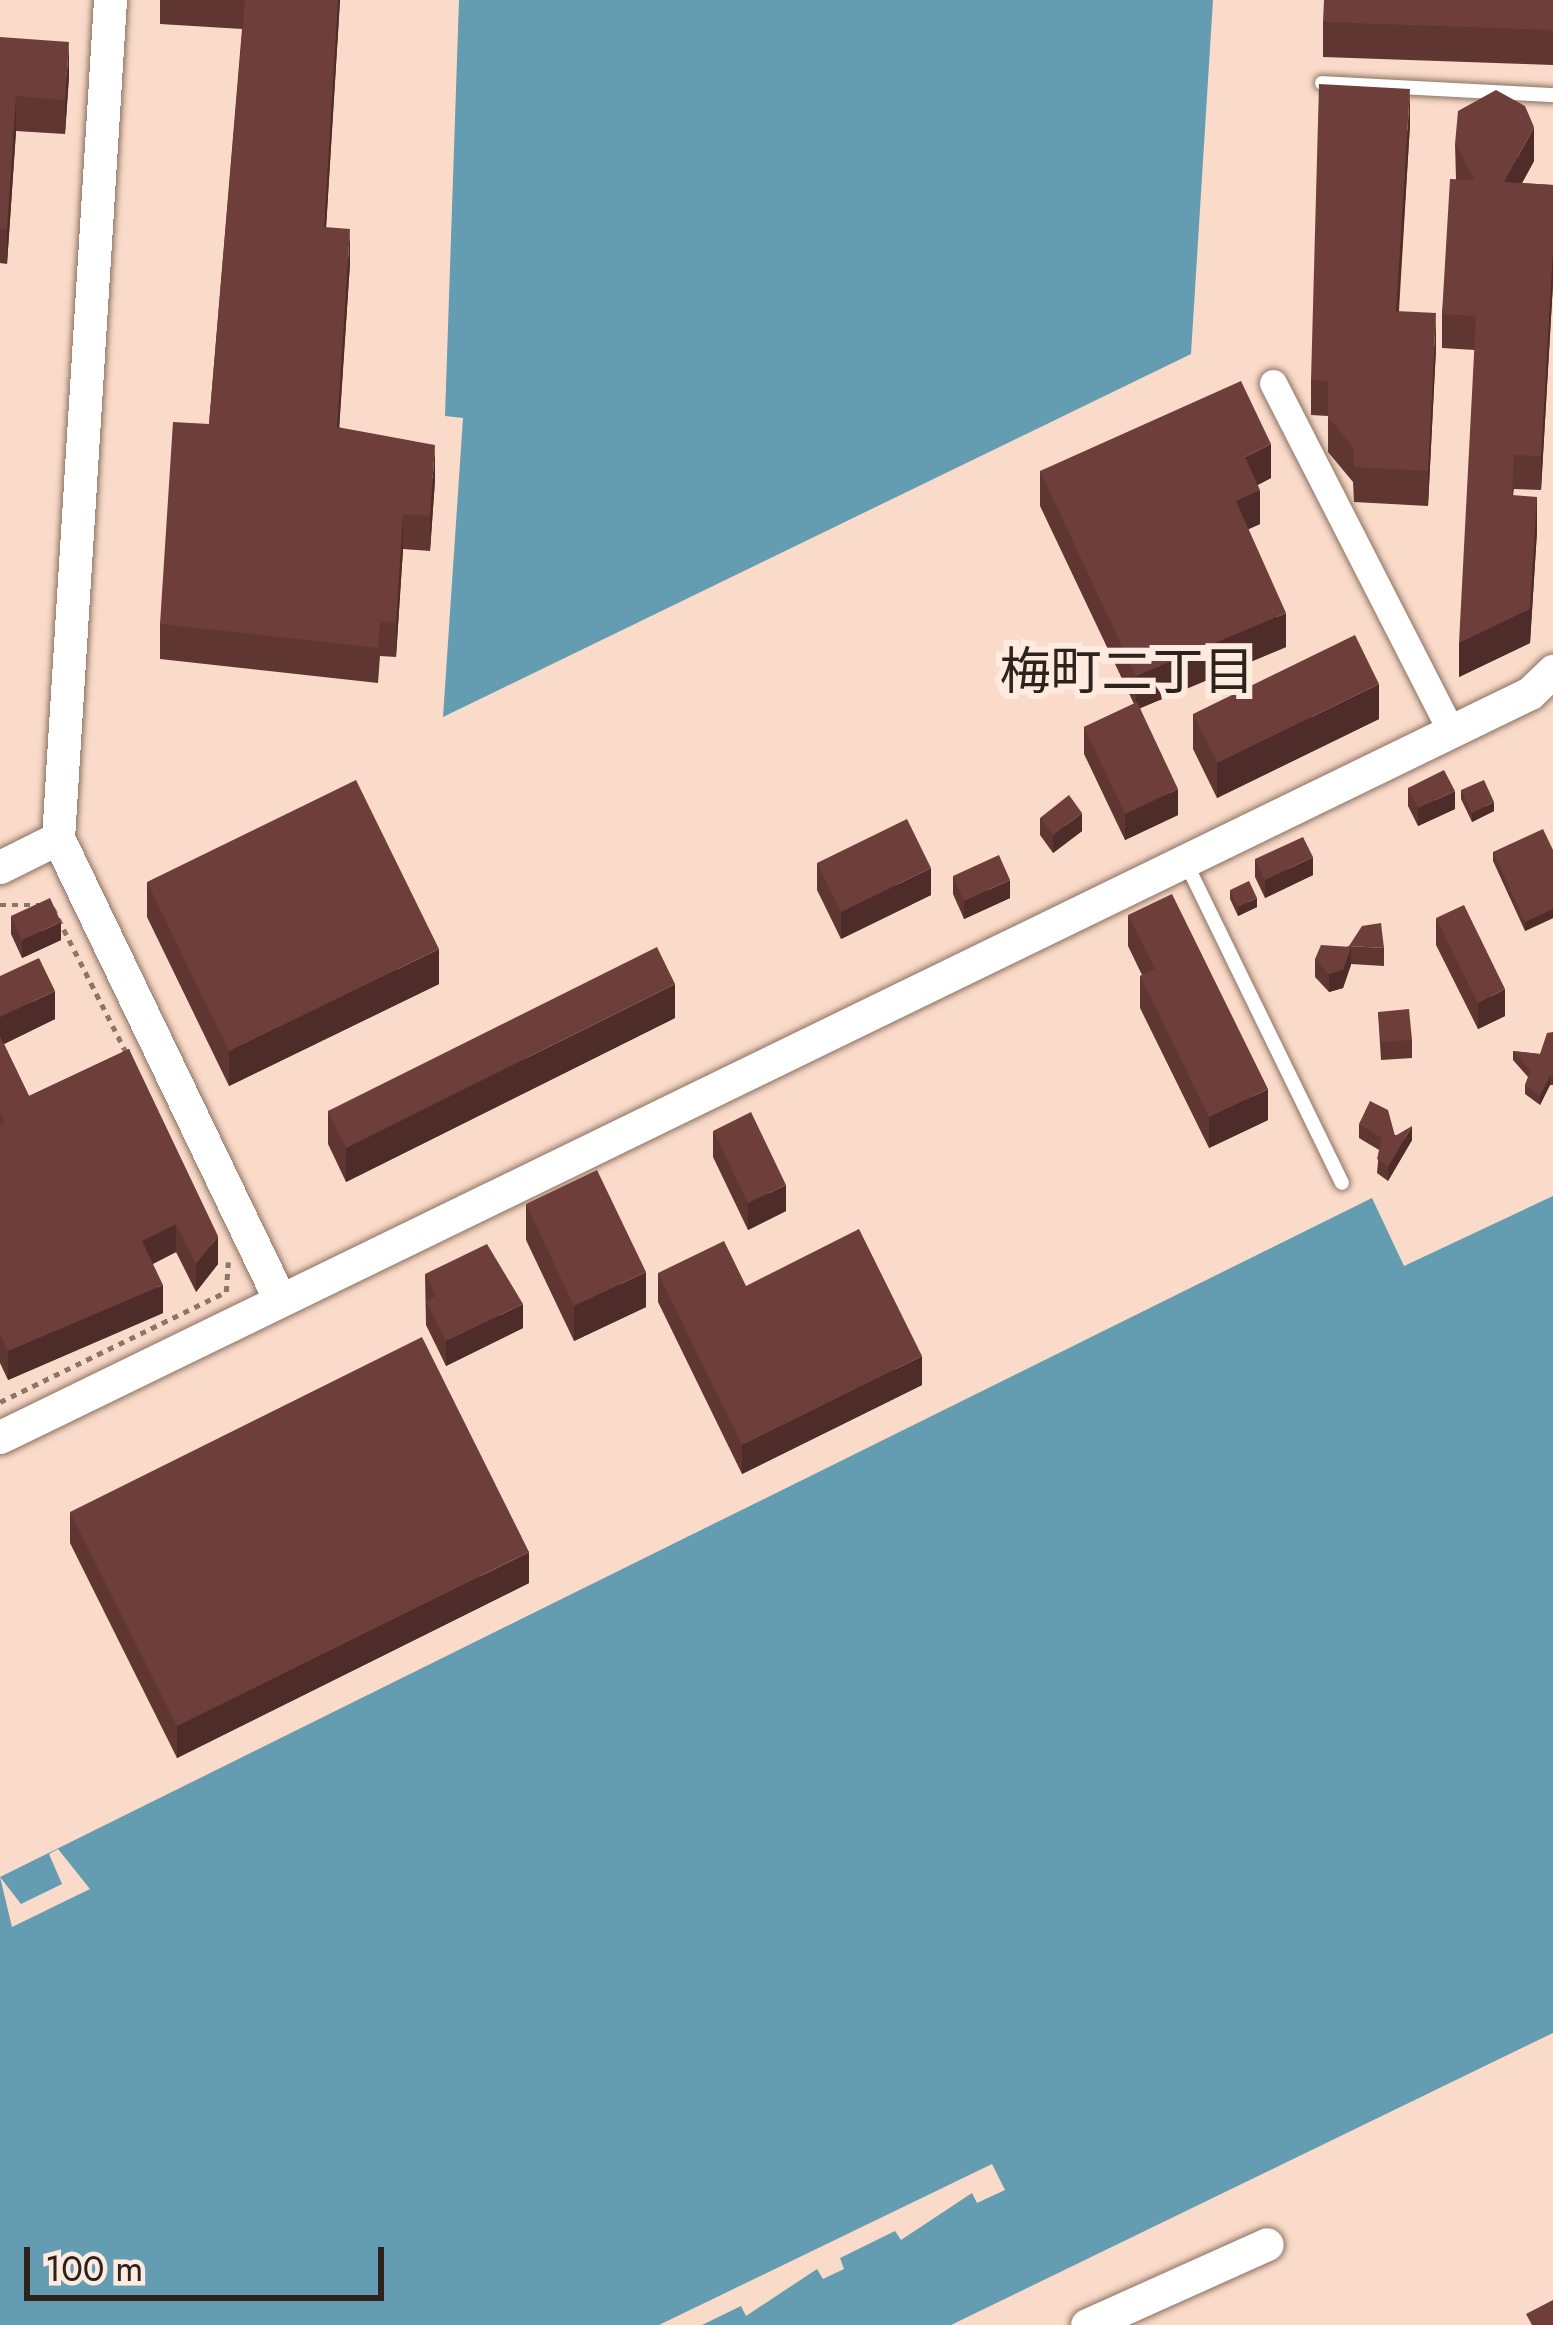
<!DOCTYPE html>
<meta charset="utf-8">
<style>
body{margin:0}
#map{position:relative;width:1553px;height:2325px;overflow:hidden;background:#fadbc9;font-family:Jost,"Noto Sans JP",sans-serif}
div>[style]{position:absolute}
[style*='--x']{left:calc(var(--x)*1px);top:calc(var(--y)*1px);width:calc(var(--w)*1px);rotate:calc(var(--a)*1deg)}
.water>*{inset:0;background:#649cb1}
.pier>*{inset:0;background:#fadbc9}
.path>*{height:4.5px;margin-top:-2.25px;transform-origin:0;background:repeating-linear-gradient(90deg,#8a766a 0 6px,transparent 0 12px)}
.roads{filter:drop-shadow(0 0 3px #8c7161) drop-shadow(0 0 3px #8c7161)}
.service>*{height:14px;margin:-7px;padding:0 7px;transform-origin:7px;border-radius:7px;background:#fff}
.minor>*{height:27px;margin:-13.5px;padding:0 13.5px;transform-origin:13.5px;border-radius:13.5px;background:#fff}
.tertiary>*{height:33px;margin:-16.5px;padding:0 16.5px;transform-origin:16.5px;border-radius:16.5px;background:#fff}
.wall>*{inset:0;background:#5f3632}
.shaded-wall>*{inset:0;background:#4d2c29}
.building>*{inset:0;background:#6e3f3a}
span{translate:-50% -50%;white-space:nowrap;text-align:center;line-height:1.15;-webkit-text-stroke:12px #feebe0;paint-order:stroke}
.neighbourhood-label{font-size:51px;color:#2d221c}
.scale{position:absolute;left:24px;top:2247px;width:360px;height:54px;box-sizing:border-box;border:6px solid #2d221c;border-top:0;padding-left:15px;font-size:36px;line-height:42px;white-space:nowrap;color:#2d221c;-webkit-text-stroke:9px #feebe0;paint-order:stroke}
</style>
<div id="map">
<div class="water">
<i style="clip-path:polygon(459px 0,1213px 0,1191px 354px,443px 717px,463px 418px,445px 416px)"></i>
<i style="clip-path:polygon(1553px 1196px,1553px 2033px,951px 2325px,0 2325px,0 1877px,1372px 1198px,1404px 1266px)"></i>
</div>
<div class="pier">
<i style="clip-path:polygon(58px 1849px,90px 1889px,12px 1927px,0 1877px,21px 1904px,62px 1884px,49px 1854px)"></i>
<i style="clip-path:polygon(992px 2164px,1005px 2190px,977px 2203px,972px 2193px,901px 2240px,895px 2231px,840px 2258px,844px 2269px,823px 2279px,817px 2269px,746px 2316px,741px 2306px,702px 2325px,659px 2325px)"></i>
</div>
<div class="path">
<i style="--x:0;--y:905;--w:42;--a:0"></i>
<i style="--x:53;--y:908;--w:161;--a:63.1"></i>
<i style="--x:0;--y:1402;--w:251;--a:-26"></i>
<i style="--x:226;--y:1292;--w:30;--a:-86"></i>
</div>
<div class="roads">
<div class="service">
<i style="--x:1322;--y:83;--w:231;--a:3"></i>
<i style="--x:1185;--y:861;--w:358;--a:64"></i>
</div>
<div class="minor">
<i style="--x:1273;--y:383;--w:391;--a:62.9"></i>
</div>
<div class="tertiary">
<i style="--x:110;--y:0;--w:840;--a:93.55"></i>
<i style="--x:58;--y:838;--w:513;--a:64.33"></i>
<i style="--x:0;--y:867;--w:65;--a:-26.6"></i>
<i style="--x:0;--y:1437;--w:1701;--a:-25.93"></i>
<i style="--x:1530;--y:693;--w:32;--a:-44"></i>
<i style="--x:1087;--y:2325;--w:197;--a:-24.2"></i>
</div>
</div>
<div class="wall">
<i style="clip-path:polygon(160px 0,340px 0,326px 227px,350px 263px,339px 427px,435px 480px,430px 551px,403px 549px,396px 657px,380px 656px,378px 683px,160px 659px,160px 624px,209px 424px,242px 29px,160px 24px)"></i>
<i style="clip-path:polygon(1553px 0,1553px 65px,1323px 57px,1323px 22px)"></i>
<i style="clip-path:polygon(0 37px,69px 76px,65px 134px,16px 131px,7px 264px,0 263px)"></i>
<i style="clip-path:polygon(1410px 124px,1399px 311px,1436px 348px,1428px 506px,1354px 502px,1353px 482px,1328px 452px,1328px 416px,1311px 415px,1311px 380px)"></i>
<i style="clip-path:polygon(1455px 144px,1534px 161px,1522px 183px,1553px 185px,1553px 283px,1541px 490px,1514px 489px,1513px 496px,1537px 531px,1530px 643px,1459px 677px,1475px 350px,1442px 348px,1442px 314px,1456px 179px)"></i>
<i style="clip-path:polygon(1040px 471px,1271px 478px,1258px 485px,1260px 524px,1248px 529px,1286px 647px,1140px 708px,1178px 815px,1125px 840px,1084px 754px,1084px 727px,1134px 704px,1040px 506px)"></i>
<i style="clip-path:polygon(1193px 714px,1379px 719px,1217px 798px,1193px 749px)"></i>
<i style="clip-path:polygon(1408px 788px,1455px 809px,1418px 826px,1408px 806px)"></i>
<i style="clip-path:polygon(1461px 790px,1494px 811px,1472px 822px,1461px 799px)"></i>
<i style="clip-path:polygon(1040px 818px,1082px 831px,1053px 853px,1040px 835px)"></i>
<i style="clip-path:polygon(1553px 850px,1553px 918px,1525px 931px,1493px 861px,1493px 852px)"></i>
<i style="clip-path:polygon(1255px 859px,1313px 875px,1265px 898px,1255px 877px)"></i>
<i style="clip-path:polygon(817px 863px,931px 895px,841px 939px,817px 890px)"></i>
<i style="clip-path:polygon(953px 876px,1010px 898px,964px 919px,953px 894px)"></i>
<i style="clip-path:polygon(147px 882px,439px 984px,229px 1086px,147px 917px)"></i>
<i style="clip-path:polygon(1230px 890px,1257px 907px,1238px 916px,1230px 899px)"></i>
<i style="clip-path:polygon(1128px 915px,1268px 1120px,1209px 1148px,1140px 1008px,1140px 976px,1142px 975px,1128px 946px)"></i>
<i style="clip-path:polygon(11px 916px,61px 940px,22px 958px,11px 934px)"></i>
<i style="clip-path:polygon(1436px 918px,1505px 1016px,1478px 1029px,1436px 945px)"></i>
<i style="clip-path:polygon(1349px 946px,1384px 948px,1384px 966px,1351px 964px,1343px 988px,1329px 992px,1315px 977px,1315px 959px)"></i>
<i style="clip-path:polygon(0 976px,55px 1019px,4px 1044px,29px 1096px,129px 1049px,218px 1264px,196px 1292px,176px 1252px,153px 1264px,163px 1313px,8px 1380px,0 1363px)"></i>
<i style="clip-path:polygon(1378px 1012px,1412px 1040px,1412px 1058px,1381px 1060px)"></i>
<i style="clip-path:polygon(675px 1018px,346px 1182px,328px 1144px,328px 1111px)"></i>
<i style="clip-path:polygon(1553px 1032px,1553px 1085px,1550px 1085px,1540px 1105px,1525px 1094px,1525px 1085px,1528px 1077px,1513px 1060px,1513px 1051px,1540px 1054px)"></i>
<i style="clip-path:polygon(1359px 1124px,1412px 1140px,1388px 1181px,1377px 1173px,1379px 1150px,1359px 1138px)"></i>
<i style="clip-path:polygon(713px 1131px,786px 1211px,748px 1230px,713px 1157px)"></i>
<i style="clip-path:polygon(526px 1204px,646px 1307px,574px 1341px,526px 1240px)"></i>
<i style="clip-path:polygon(658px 1273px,746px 1286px,922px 1385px,742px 1474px,658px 1302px)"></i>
<i style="clip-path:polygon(425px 1274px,523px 1328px,446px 1366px,426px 1325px)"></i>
<i style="clip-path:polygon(70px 1512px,529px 1583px,177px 1758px,70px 1543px)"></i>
</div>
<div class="shaded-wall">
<i style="clip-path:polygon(338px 0,340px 0,324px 262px,324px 227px)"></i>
<i style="clip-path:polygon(69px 42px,69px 76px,65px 134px,65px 100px)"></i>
<i style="clip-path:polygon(1410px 89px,1410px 124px,1396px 346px,1396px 311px)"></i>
<i style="clip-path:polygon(16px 96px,16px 131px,7px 264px,7px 229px)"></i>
<i style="clip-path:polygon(1534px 127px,1534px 161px,1504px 216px,1504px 182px)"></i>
<i style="clip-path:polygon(350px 229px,350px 263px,337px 462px,337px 427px)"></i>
<i style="clip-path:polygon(1553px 249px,1553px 283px,1541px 490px,1541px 456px)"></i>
<i style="clip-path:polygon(1436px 313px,1436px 348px,1428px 506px,1428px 471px)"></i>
<i style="clip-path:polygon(1271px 444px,1271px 478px,1245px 491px,1245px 457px)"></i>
<i style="clip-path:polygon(435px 445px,435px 480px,430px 551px,430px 516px)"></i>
<i style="clip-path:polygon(1260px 490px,1260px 524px,1236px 535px,1236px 501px)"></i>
<i style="clip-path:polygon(1537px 497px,1537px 531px,1530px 643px,1459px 677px,1459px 643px)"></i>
<i style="clip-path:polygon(403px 514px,403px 549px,396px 657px,396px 623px)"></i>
<i style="clip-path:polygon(1286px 613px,1286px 647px,1136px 710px,1136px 676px)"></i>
<i style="clip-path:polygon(1379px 684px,1379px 719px,1217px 798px,1217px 763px)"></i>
<i style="clip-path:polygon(1178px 789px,1178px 815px,1125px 840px,1125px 814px)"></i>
<i style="clip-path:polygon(1455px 791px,1455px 809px,1418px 826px,1418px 808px)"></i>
<i style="clip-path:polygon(1494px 802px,1494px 811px,1472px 822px,1472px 813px)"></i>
<i style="clip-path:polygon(1082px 813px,1082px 831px,1053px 853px,1053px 835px)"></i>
<i style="clip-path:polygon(1313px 857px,1313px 875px,1265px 898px,1265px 880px)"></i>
<i style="clip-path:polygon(931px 868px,931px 895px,841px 939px,841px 912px)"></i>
<i style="clip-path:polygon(1010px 880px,1010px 898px,964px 919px,964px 901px)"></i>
<i style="clip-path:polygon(1257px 898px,1257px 907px,1238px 916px,1238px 907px)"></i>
<i style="clip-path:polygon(1553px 909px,1553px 918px,1525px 931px,1525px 922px)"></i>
<i style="clip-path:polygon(61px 922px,61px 940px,22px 958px,22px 940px)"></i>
<i style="clip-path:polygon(1351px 947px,1351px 965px,1343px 988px,1329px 992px,1329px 974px)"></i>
<i style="clip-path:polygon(439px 949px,439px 984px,229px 1086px,229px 1051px)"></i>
<i style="clip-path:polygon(675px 984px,675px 1018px,346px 1182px,346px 1148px)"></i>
<i style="clip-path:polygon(1505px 989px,1505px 1016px,1478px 1029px,1478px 1003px)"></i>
<i style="clip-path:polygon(55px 991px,55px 1019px,0 1046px,0 1017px)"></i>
<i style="clip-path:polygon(1550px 1076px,1550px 1085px,1540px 1105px,1540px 1096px)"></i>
<i style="clip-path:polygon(1268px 1089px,1268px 1120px,1209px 1148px,1209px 1117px)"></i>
<i style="clip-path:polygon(1412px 1126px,1412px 1140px,1388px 1181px,1388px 1167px)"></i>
<i style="clip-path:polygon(786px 1185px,786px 1211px,748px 1230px,748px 1203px)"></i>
<i style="clip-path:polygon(176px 1224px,176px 1252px,142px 1269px,142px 1241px)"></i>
<i style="clip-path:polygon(218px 1236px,218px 1264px,196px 1292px,196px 1264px)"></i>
<i style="clip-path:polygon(646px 1272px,646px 1307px,574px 1341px,574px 1306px)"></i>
<i style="clip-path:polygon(163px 1285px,163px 1313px,8px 1380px,8px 1351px)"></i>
<i style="clip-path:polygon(523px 1304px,523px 1328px,446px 1366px,446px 1341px)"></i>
<i style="clip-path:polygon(922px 1356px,922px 1385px,742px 1474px,742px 1445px)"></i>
<i style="clip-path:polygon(529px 1552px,529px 1583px,177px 1758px,177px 1726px)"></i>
</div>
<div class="building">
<i style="clip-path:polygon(245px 0,338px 0,324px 227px,350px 229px,337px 427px,435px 445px,430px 516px,403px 514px,396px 623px,380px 621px,378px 648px,160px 624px,173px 422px,209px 424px)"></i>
<i style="clip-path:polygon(1324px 0,1553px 0,1553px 30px,1323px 22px)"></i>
<i style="clip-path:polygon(0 37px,69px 42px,65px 100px,16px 96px,7px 229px,0 229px)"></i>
<i style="clip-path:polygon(1319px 84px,1410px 89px,1396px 311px,1436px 313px,1428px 471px,1354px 467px,1353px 447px,1328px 417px,1328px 381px,1311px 380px)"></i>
<i style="clip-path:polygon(1496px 90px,1525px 106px,1534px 127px,1504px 182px,1553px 185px,1553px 249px,1541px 456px,1514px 455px,1512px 495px,1537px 497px,1530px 609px,1459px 643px,1476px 316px,1442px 314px,1450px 179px,1475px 180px,1455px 144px,1458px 111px)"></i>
<i style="clip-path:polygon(1241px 381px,1271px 444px,1245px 457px,1260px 490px,1236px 501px,1286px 613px,1136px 676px,1040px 471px)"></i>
<i style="clip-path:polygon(1355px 635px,1379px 684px,1217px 763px,1193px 714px)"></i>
<i style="clip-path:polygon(1137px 702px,1178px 789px,1125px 814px,1084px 727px)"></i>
<i style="clip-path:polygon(1444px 770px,1455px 791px,1418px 808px,1408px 788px)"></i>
<i style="clip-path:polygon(356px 780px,439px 949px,229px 1051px,147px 882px)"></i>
<i style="clip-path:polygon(1484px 780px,1494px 802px,1472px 813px,1461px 790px)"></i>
<i style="clip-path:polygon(1069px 795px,1082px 813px,1053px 835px,1040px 818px)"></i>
<i style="clip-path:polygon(907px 819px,931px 868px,841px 912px,817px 863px)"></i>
<i style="clip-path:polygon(1543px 829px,1553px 850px,1553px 909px,1525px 922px,1493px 852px)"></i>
<i style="clip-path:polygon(1303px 837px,1313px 857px,1265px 880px,1255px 859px)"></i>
<i style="clip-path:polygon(999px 855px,1010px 880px,964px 901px,953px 876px)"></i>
<i style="clip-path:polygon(1249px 881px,1257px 898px,1238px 907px,1230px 890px)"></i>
<i style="clip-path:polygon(1172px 894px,1268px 1089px,1209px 1117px,1140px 976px,1155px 969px,1128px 915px)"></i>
<i style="clip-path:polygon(50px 898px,61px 922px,22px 940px,11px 916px)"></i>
<i style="clip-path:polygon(1464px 905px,1505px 989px,1478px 1003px,1436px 918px)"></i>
<i style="clip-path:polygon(1381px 923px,1384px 948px,1349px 946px,1362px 926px)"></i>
<i style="clip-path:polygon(1321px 945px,1351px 947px,1343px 970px,1329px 974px,1315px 959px)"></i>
<i style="clip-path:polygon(657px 947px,675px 984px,346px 1148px,328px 1111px)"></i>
<i style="clip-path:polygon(39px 958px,55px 991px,0 1017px,0 976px)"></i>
<i style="clip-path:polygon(1409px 1009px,1412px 1040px,1381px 1042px,1378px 1012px)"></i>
<i style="clip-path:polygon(1553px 1032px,1553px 1076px,1550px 1076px,1540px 1096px,1525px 1085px,1531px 1071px,1513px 1051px,1540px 1054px,1547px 1033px)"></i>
<i style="clip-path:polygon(0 1036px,29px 1096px,129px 1049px,218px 1236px,196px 1264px,176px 1224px,142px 1241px,163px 1285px,8px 1351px,0 1334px,0 1126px,5px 1123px,0 1113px)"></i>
<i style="clip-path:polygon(1370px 1101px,1388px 1110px,1395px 1136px,1412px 1126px,1388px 1167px,1377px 1159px,1382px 1138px,1359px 1124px)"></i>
<i style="clip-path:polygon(751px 1112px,786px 1185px,748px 1203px,713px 1131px)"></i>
<i style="clip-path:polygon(597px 1170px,646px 1272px,574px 1306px,526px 1204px)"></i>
<i style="clip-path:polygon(859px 1229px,922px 1356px,742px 1445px,658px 1273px,724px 1241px,746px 1286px)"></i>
<i style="clip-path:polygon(487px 1244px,523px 1304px,446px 1341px,426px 1301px,436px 1296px,425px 1274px)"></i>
<i style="clip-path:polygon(422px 1337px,529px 1552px,177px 1726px,70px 1512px)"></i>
<i style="clip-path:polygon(1553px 2300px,1553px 2325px,1532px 2325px,1526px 2314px)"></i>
</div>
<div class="neighbourhood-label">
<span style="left:1127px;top:671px">梅町二丁目</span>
</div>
<div class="scale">100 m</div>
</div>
